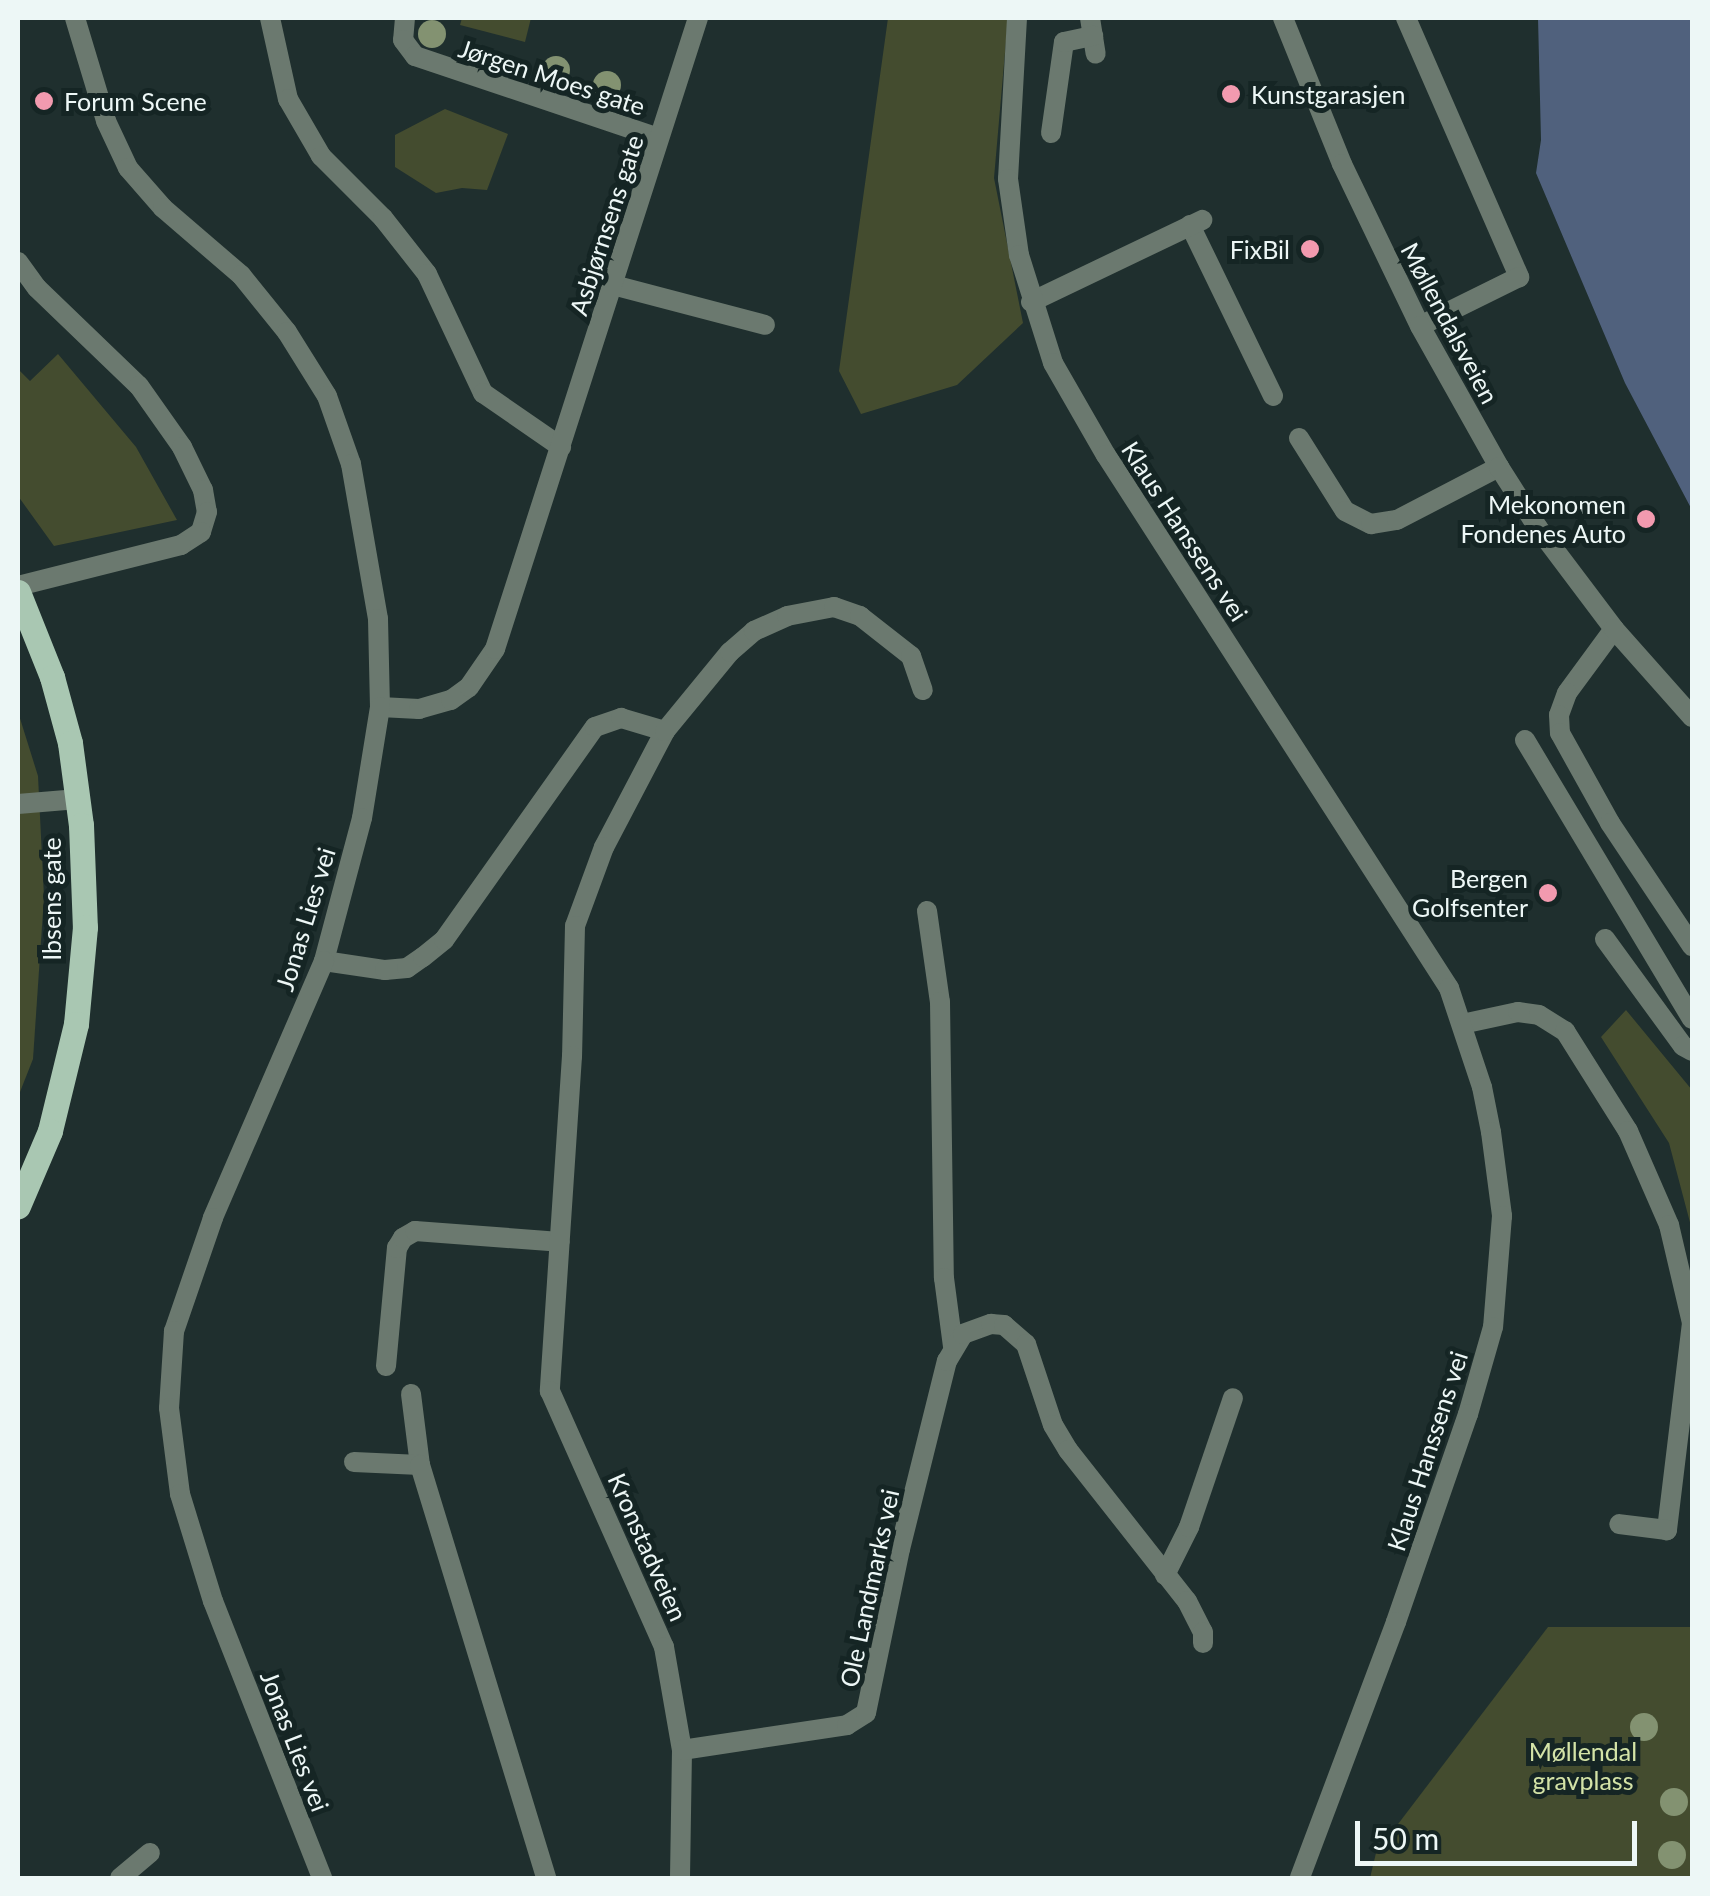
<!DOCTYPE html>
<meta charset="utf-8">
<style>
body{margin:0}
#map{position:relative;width:1710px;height:1896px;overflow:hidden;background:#1f2f2e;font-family:Lato,sans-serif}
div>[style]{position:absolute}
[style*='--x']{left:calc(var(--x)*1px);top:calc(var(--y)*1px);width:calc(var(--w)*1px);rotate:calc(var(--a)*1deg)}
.green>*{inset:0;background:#444c2f}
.water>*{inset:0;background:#50617d}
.service>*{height:20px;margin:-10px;padding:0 10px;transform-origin:10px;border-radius:10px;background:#6b796f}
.minor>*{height:20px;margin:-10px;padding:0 10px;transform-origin:10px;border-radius:10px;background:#6b796f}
.tertiary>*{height:20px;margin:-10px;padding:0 10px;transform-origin:10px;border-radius:10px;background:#6b796f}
.primary>*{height:25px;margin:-12.5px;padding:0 12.5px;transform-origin:12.5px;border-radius:12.5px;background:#a9c7b2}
.trees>*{width:28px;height:28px;margin:-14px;border-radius:50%;background:#839271}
.dots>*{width:28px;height:28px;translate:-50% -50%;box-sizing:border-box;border:5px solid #152524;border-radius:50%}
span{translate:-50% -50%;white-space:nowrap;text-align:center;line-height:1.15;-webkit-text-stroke:10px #152524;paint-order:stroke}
.street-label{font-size:25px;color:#edf7f6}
.poi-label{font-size:25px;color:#edf7f6}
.left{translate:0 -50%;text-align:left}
.right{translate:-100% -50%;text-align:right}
.park-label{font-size:25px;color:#d4e3a7}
.frame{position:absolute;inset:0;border:20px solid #edf7f6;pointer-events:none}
.scale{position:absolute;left:1355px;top:1821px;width:282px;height:45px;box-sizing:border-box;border:5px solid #edf7f6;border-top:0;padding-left:12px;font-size:30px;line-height:35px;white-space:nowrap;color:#edf7f6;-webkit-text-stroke:8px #152524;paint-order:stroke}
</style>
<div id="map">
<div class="green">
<i style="clip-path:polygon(462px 18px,531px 18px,525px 42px,460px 25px)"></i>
<i style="clip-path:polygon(888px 18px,1008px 18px,994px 178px,1023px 323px,957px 385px,861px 414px,839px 371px)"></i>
<i style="clip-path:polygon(445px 109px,508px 134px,487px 190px,462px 188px,436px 193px,395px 167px,395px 135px)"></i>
<i style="clip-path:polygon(58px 354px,136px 447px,177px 520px,54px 546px,18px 496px,18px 369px,30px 381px)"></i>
<i style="clip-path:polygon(18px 712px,38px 776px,44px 897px,33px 1059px,18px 1097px)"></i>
<i style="clip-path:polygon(1626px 1010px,1692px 1090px,1692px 1230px,1669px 1143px,1601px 1037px)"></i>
<i style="clip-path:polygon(1548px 1627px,1692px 1627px,1692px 1878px,1370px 1878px,1376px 1853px)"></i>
</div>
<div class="water">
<i style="clip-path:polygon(1538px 18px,1692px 18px,1692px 510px,1625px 383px,1536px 173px,1541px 140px)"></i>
</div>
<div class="service">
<i style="--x:270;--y:18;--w:83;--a:77.5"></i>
<i style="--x:288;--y:99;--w:66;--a:59.9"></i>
<i style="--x:321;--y:156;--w:88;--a:45"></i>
<i style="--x:383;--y:218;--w:71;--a:51.8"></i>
<i style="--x:427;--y:274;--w:132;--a:64.8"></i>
<i style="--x:483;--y:393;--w:95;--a:34.7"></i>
<i style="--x:1090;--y:18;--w:36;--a:81"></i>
<i style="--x:1406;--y:18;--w:283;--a:66.4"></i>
<i style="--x:1519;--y:277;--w:110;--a:153.7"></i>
<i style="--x:1051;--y:133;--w:92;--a:-81.9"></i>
<i style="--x:1064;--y:42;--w:30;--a:-12"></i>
<i style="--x:1190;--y:225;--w:190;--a:64.1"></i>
<i style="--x:18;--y:262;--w:32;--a:54"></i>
<i style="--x:37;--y:288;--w:141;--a:43.9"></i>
<i style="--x:139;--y:386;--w:75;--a:54.8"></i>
<i style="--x:182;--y:447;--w:48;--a:64"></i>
<i style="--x:203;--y:490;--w:22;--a:80"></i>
<i style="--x:207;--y:512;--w:21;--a:107"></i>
<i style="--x:201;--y:532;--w:24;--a:147"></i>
<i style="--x:181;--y:545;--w:168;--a:165.9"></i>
<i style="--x:613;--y:285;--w:157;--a:14.7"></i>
<i style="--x:1031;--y:302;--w:190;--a:-25.6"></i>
<i style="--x:1299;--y:438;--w:86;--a:57.8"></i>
<i style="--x:1345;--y:511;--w:29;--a:27"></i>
<i style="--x:1371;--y:524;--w:26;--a:-9"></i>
<i style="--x:1397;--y:520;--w:115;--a:-27.5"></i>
<i style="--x:1614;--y:629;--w:79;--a:126.3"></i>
<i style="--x:1567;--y:693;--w:23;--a:110"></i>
<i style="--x:1559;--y:715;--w:18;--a:87"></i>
<i style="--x:1560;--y:733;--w:103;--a:60.9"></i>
<i style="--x:1610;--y:823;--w:148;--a:56.3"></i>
<i style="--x:1525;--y:740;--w:325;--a:59.1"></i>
<i style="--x:18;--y:804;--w:60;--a:-4.8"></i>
<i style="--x:927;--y:911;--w:92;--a:81.9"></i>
<i style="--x:940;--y:1002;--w:276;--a:89.2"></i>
<i style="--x:944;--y:1278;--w:69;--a:82.5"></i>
<i style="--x:1605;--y:939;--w:132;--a:53.9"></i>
<i style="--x:1683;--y:1046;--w:10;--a:29"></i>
<i style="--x:1462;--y:1024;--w:57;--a:-12.1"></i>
<i style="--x:1518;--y:1012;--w:21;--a:8"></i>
<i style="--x:1539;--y:1015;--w:31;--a:32"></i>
<i style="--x:1565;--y:1031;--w:118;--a:57.8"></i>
<i style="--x:1628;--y:1131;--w:103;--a:66.4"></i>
<i style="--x:1669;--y:1225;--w:101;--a:76.8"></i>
<i style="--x:1692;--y:1323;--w:209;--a:96.9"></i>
<i style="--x:1667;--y:1530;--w:48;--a:-172.9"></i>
<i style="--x:386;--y:1366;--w:119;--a:-84.7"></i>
<i style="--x:397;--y:1248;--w:12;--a:-59"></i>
<i style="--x:403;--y:1238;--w:14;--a:-30"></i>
<i style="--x:415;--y:1231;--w:145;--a:4.3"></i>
<i style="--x:411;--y:1394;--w:72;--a:82.8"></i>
<i style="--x:354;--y:1462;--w:66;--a:2.6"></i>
<i style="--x:420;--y:1465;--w:432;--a:73"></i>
<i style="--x:1165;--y:1575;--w:54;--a:-63.4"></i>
<i style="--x:1189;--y:1527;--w:136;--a:-71.2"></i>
<i style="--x:120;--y:1878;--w:39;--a:-40"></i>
</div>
<div class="minor">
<i style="--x:405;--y:18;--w:22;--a:95"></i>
<i style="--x:403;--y:40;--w:20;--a:53"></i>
<i style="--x:415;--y:56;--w:257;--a:18.6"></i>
<i style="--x:1017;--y:18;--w:161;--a:93.2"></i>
<i style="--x:1008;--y:179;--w:77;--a:81.8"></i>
<i style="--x:1019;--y:255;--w:113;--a:72.5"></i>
<i style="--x:1053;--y:363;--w:106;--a:60.1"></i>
<i style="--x:1106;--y:455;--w:634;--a:57.24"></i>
<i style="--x:1449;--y:988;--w:104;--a:71.6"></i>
<i style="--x:1482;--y:1087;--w:46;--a:78.7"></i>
<i style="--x:1491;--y:1132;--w:85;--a:82.5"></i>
<i style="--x:1502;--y:1216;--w:111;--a:94.6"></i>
<i style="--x:1493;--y:1327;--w:91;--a:106"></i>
<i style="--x:1468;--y:1414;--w:220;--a:109.1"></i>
<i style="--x:1396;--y:1622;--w:273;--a:110.6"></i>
<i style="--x:380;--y:707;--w:39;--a:3"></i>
<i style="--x:419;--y:709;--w:33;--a:-16"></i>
<i style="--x:451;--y:700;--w:22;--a:-36"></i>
<i style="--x:469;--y:687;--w:46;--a:-55.6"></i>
<i style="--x:495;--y:649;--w:663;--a:-72.17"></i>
<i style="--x:665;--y:731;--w:131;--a:117.7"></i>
<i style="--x:604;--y:847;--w:84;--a:110.2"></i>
<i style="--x:575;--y:926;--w:130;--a:91.3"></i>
<i style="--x:572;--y:1056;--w:336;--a:93.8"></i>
<i style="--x:550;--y:1391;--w:280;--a:66"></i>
<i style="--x:664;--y:1647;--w:105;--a:80.1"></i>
<i style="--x:682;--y:1750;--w:128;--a:90.9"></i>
<i style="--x:324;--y:961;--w:62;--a:8.4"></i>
<i style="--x:385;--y:970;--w:22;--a:-5"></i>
<i style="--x:407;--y:968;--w:19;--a:-35"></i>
<i style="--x:423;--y:957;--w:27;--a:-39"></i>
<i style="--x:444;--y:940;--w:261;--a:-54.7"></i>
<i style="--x:595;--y:727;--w:28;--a:-19"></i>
<i style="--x:621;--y:718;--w:46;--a:16.5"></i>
<i style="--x:665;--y:731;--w:102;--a:-50.6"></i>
<i style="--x:730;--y:652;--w:32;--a:-41"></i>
<i style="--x:754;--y:631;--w:36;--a:-24"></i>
<i style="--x:787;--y:616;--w:48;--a:-10.8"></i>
<i style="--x:834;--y:607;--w:28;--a:19"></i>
<i style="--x:860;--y:616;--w:65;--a:38.1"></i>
<i style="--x:911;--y:656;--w:36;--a:71"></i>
<i style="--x:682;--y:1750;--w:167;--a:-8.6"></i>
<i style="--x:847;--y:1725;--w:22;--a:-32"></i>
<i style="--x:866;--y:1713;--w:167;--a:-78.3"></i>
<i style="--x:900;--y:1549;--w:194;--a:-76"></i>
<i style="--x:947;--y:1361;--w:31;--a:-59"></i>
<i style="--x:963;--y:1334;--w:30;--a:-20"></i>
<i style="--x:991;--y:1324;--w:13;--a:4"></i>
<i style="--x:1004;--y:1325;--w:29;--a:41"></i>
<i style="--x:1026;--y:1344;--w:85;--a:71.6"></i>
<i style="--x:1053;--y:1425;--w:29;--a:59"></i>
<i style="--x:1068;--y:1450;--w:192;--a:51.8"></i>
<i style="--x:1187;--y:1601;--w:35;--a:63"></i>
<i style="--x:1203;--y:1632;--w:11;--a:90"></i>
</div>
<div class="tertiary">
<i style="--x:75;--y:18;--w:108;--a:73.2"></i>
<i style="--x:106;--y:121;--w:52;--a:64.9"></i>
<i style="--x:128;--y:168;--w:53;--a:48.8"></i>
<i style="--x:163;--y:208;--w:103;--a:40.7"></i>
<i style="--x:241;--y:275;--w:73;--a:51.1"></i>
<i style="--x:287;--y:332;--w:75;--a:58"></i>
<i style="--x:327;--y:396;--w:72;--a:70.6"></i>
<i style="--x:351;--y:464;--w:157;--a:80.1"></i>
<i style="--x:378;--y:619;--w:88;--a:88.7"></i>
<i style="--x:380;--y:707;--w:112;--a:99.2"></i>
<i style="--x:362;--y:818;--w:148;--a:104.9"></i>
<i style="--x:324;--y:961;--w:280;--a:113.4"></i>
<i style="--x:213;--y:1218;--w:120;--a:109"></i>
<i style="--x:174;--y:1331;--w:77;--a:93.7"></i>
<i style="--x:169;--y:1408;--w:87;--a:82.7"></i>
<i style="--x:180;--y:1494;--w:112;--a:72.9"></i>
<i style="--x:213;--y:1601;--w:298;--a:68.5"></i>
<i style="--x:1283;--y:18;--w:157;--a:68"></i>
<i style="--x:1342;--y:164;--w:180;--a:64.3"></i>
<i style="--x:1420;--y:326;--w:162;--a:60.7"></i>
<i style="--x:1499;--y:467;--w:72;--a:57.4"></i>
<i style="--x:1538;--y:528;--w:126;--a:53"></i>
<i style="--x:1614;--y:629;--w:118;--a:48.4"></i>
</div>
<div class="primary">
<i style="--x:18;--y:592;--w:92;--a:68.2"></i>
<i style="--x:52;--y:677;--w:68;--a:74.7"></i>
<i style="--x:70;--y:743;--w:83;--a:82.4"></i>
<i style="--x:81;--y:825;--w:102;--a:87.8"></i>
<i style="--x:85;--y:927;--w:97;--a:95.3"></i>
<i style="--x:76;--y:1024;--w:110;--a:103.7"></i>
<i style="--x:50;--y:1131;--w:82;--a:113.1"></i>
</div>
<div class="trees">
<i style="left:432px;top:34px"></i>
<i style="left:556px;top:70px"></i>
<i style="left:607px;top:85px"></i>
<i style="left:1644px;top:1727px"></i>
<i style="left:1674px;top:1802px"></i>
<i style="left:1672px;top:1855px"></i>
</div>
<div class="dots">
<i style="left:1231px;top:94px;background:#f29aaf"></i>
<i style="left:44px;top:101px;background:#f29aaf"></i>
<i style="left:1310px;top:249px;background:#f29aaf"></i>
<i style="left:1646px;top:519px;background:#f29aaf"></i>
<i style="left:1548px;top:893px;background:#f29aaf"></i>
</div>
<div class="street-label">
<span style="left:552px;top:77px;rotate:18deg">Jørgen Moes gate</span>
<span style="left:606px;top:225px;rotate:-72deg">Asbjørnsens gate</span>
<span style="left:1450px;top:323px;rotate:62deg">Møllendalsveien</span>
<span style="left:1185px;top:531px;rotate:57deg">Klaus Hanssens vei</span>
<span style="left:51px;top:899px;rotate:-90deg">Ibsens gate</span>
<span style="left:305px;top:919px;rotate:-73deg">Jonas Lies vei</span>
<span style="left:1427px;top:1451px;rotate:-72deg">Klaus Hanssens vei</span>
<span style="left:648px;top:1547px;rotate:66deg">Kronstadveien</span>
<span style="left:869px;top:1588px;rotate:-78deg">Ole Landmarks vei</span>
<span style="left:295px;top:1741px;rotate:69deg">Jonas Lies vei</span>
</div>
<div class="poi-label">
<span class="left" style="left:1251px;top:94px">Kunstgarasjen</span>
<span class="left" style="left:64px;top:101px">Forum Scene</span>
<span class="right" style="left:1290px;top:249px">FixBil</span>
<span class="right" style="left:1626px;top:519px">Mekonomen<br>Fondenes Auto</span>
<span class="right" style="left:1528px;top:893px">Bergen<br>Golfsenter</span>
</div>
<div class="park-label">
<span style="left:1583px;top:1766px">Møllendal<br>gravplass</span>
</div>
<div class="frame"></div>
<div class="scale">50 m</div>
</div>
